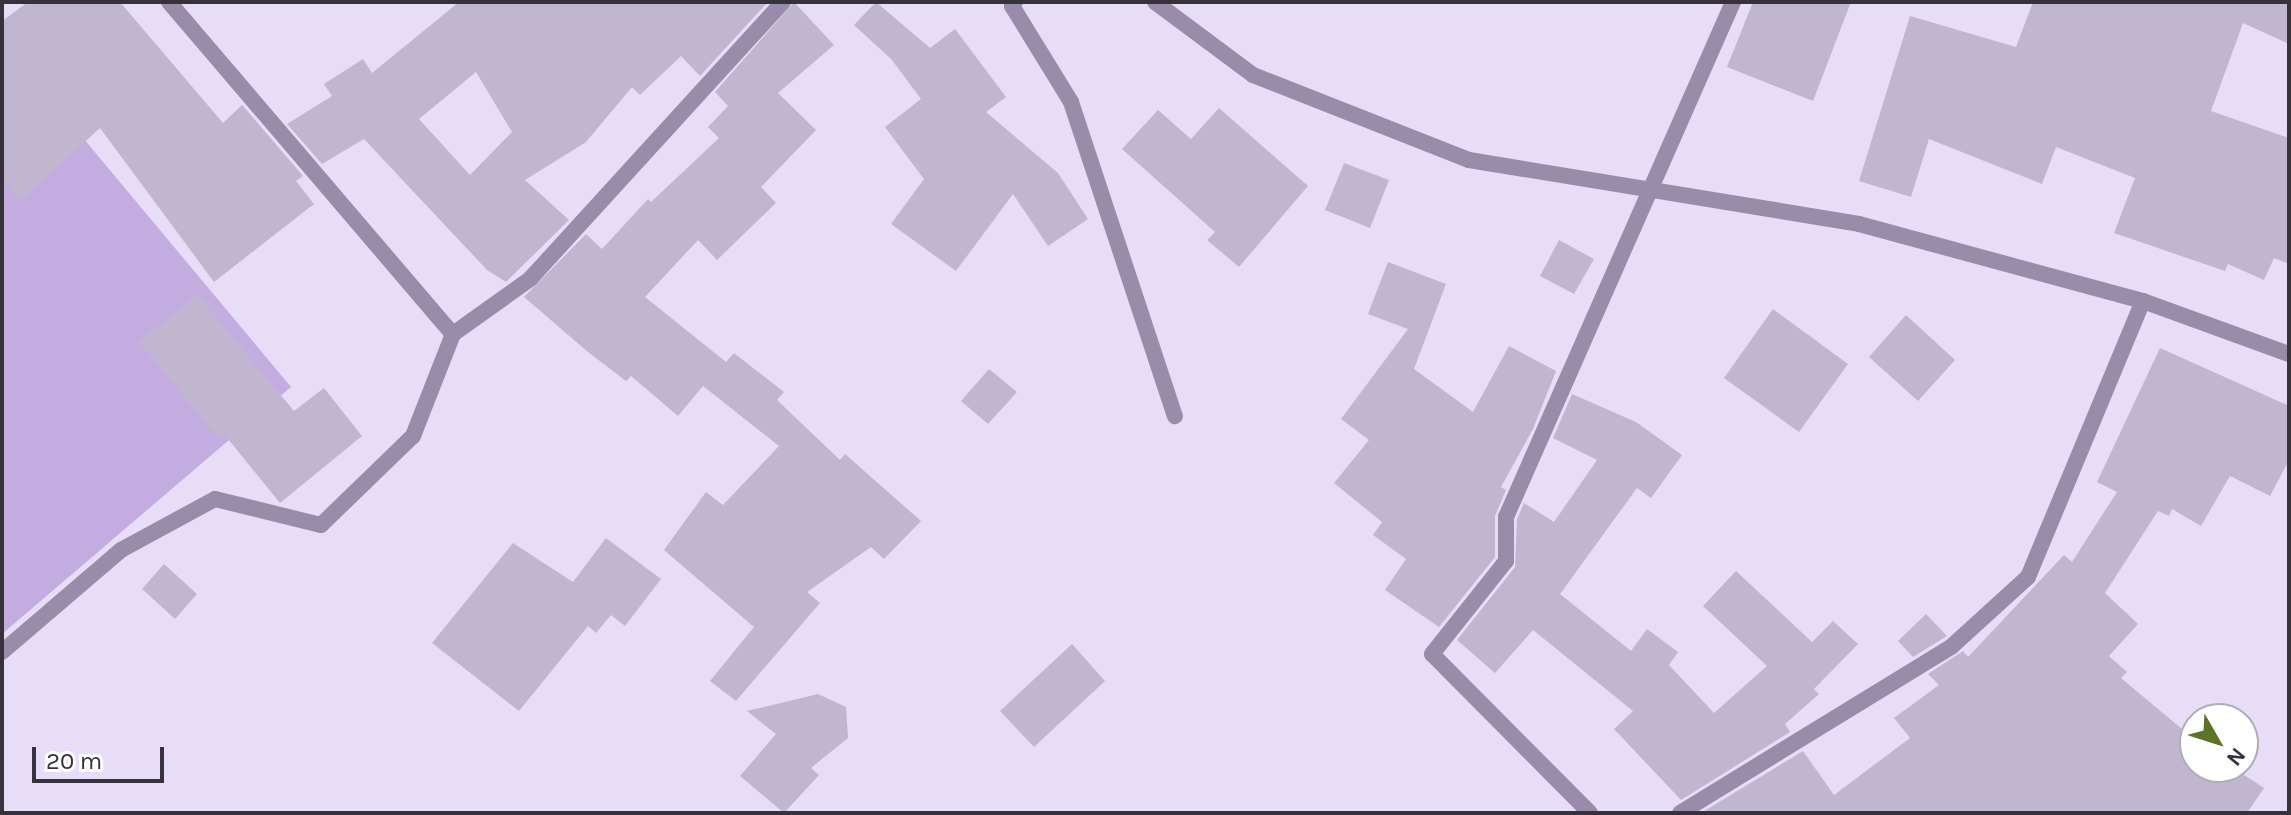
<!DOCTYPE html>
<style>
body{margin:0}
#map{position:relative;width:2291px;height:815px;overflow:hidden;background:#e8ddf7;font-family:Karla,sans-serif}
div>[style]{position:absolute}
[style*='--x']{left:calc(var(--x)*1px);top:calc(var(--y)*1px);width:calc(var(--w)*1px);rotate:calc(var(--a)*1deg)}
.green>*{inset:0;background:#c3ace0}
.building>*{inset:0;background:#c1b6cf}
.minor>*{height:16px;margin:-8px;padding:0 8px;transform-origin:8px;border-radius:8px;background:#998caa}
.tertiary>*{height:16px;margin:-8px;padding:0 8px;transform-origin:8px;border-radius:8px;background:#998caa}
span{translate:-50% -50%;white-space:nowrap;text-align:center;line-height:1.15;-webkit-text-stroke:6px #fff;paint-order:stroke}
.frame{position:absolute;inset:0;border:4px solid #36323c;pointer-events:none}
.north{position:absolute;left:2179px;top:703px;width:80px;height:80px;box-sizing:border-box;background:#fff;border:2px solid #afadb1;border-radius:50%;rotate:129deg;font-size:22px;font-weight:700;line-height:32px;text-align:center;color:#36323c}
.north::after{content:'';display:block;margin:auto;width:28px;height:36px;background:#5c7425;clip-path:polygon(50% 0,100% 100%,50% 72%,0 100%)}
.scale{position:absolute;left:32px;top:747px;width:132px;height:36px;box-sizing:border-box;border:4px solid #36323c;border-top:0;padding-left:10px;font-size:24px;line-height:28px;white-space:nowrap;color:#36323c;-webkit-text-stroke:6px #fff;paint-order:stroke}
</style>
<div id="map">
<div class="green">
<i style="clip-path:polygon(2px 41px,291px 387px,2px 634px)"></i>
</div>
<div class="building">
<i style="clip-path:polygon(28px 2px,120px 2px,223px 123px,242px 105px,249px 113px,303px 176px,296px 181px,314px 204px,214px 282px,100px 128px,20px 201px,2px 180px,2px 21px)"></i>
<i style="clip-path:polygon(evenodd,459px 2px,768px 2px,700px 76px,681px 56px,640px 95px,632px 87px,586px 142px,525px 180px,569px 220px,506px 282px,487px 270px,364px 139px,322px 164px,287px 124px,332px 96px,324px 84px,363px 59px,372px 73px,459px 2px,476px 72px,512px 132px,470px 175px,419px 119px,476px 72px)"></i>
<i style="clip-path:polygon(794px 2px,834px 45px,778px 93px,816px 130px,761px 187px,776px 203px,717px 260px,698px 240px,645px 297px,726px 362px,734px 353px,784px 392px,777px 400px,840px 460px,845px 454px,921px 521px,884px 559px,871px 547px,807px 592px,820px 603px,736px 701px,710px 681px,754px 627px,664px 550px,706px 492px,723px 505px,779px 446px,703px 386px,678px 416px,631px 376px,626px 381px,588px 352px,524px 297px,586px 234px,602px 249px,648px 199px,651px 202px,719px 138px,708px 127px,728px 106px,715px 92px)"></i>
<i style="clip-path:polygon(876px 2px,930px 48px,955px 29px,1006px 97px,986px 112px,1058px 173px,1088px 219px,1048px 246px,1013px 194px,956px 271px,891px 224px,924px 179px,885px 127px,921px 99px,892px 60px,854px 25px)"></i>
<i style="clip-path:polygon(1753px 2px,1851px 2px,1813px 101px,1727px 67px)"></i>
<i style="clip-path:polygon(2033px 2px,2289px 2px,2289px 44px,2243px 23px,2211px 111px,2289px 138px,2289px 264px,2274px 258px,2264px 280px,2228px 264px,2225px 271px,2114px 233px,2135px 178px,2056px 147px,2042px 184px,1929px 139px,1911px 197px,1859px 181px,1910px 16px,2016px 47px)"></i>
<i style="clip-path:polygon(1219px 108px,1308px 186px,1239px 267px,1207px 240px,1215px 232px,1122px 149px,1158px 110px,1191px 139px)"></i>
<i style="clip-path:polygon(1344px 163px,1389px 180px,1370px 228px,1325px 210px)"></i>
<i style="clip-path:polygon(1559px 240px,1594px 259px,1574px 294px,1540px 276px)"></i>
<i style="clip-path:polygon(1388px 262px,1446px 284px,1414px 369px,1473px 412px,1509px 346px,1556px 371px,1533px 429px,1501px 487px,1506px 490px,1495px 516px,1495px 557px,1439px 627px,1385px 590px,1406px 559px,1373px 535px,1382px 522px,1334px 483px,1369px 440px,1341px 419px,1408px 329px,1368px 314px)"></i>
<i style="clip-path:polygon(197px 294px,294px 411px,324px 388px,362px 436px,280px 503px,224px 434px,218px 438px,139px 342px)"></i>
<i style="clip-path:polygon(1773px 309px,1848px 364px,1799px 432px,1724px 378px)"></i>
<i style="clip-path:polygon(1906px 315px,1955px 360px,1918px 401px,1869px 357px)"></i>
<i style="clip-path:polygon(2160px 348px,2289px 406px,2289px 460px,2270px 496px,2230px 476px,2201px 526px,2172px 509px,2169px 516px,2158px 511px,2105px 593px,2138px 624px,2109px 656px,2127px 672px,2121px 678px,2195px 740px,2195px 767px,2232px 767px,2264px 788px,2247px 813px,1701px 813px,1803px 751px,1834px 795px,1910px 738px,1894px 718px,1939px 685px,1928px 674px,1963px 651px,1968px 657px,2064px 555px,2072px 562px,2117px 492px,2097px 482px)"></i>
<i style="clip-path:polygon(989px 369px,1017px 392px,988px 424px,961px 401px)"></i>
<i style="clip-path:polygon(1572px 394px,1636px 422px,1682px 455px,1651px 498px,1637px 488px,1560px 594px,1631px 651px,1647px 629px,1678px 652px,1669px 665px,1714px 713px,1767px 666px,1703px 606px,1736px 571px,1812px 642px,1833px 621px,1858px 644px,1814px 689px,1819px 694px,1785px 724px,1790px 732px,1681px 800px,1614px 729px,1633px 711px,1533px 630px,1495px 673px,1457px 640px,1515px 567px,1517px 519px,1524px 503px,1554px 522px,1597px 460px,1553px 438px)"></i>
<i style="clip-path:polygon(606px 538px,661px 579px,625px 626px,611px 615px,596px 633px,588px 626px,519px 711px,432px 643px,513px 543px,573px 582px)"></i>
<i style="clip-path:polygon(164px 564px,197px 594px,175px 619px,142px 589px)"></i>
<i style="clip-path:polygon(1926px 614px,1947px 636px,1913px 657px,1898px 641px)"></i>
<i style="clip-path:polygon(1072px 644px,1105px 681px,1034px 747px,1000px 711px)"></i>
<i style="clip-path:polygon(818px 694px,846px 707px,848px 738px,811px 768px,819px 775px,784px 813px,740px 776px,776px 734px,747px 711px)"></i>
</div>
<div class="minor">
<i style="--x:169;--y:2;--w:437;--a:49.5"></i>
<i style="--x:1015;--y:2;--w:5;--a:127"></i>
<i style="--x:1012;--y:6;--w:113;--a:58.4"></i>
<i style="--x:1071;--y:102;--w:331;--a:71.7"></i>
<i style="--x:2;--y:652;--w:157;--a:-40.6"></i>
<i style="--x:121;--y:550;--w:107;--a:-28.5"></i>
<i style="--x:215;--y:499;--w:109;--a:13.8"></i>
<i style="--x:321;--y:525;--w:128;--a:-44.1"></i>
<i style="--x:413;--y:436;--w:110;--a:-68.6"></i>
<i style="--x:453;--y:334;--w:95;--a:-35.5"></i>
<i style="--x:530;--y:279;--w:375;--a:-47.6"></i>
<i style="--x:1590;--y:813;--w:224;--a:-134.8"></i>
<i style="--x:1432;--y:654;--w:119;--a:-51.5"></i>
<i style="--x:1506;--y:561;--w:44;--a:-90"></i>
<i style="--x:1506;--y:517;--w:563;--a:-66.21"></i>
<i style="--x:1680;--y:813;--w:318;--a:-31.5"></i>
<i style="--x:1951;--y:647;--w:104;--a:-42.3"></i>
<i style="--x:2028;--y:577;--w:299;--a:-67.4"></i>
</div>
<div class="tertiary">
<i style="--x:1155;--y:2;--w:122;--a:36.7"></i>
<i style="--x:1253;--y:75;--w:232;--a:21.5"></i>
<i style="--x:1469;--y:160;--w:395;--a:9.3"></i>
<i style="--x:1859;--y:224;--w:294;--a:15.2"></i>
<i style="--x:2143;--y:301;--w:155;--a:20"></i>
</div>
<div class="frame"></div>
<div class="north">N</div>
<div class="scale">20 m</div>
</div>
